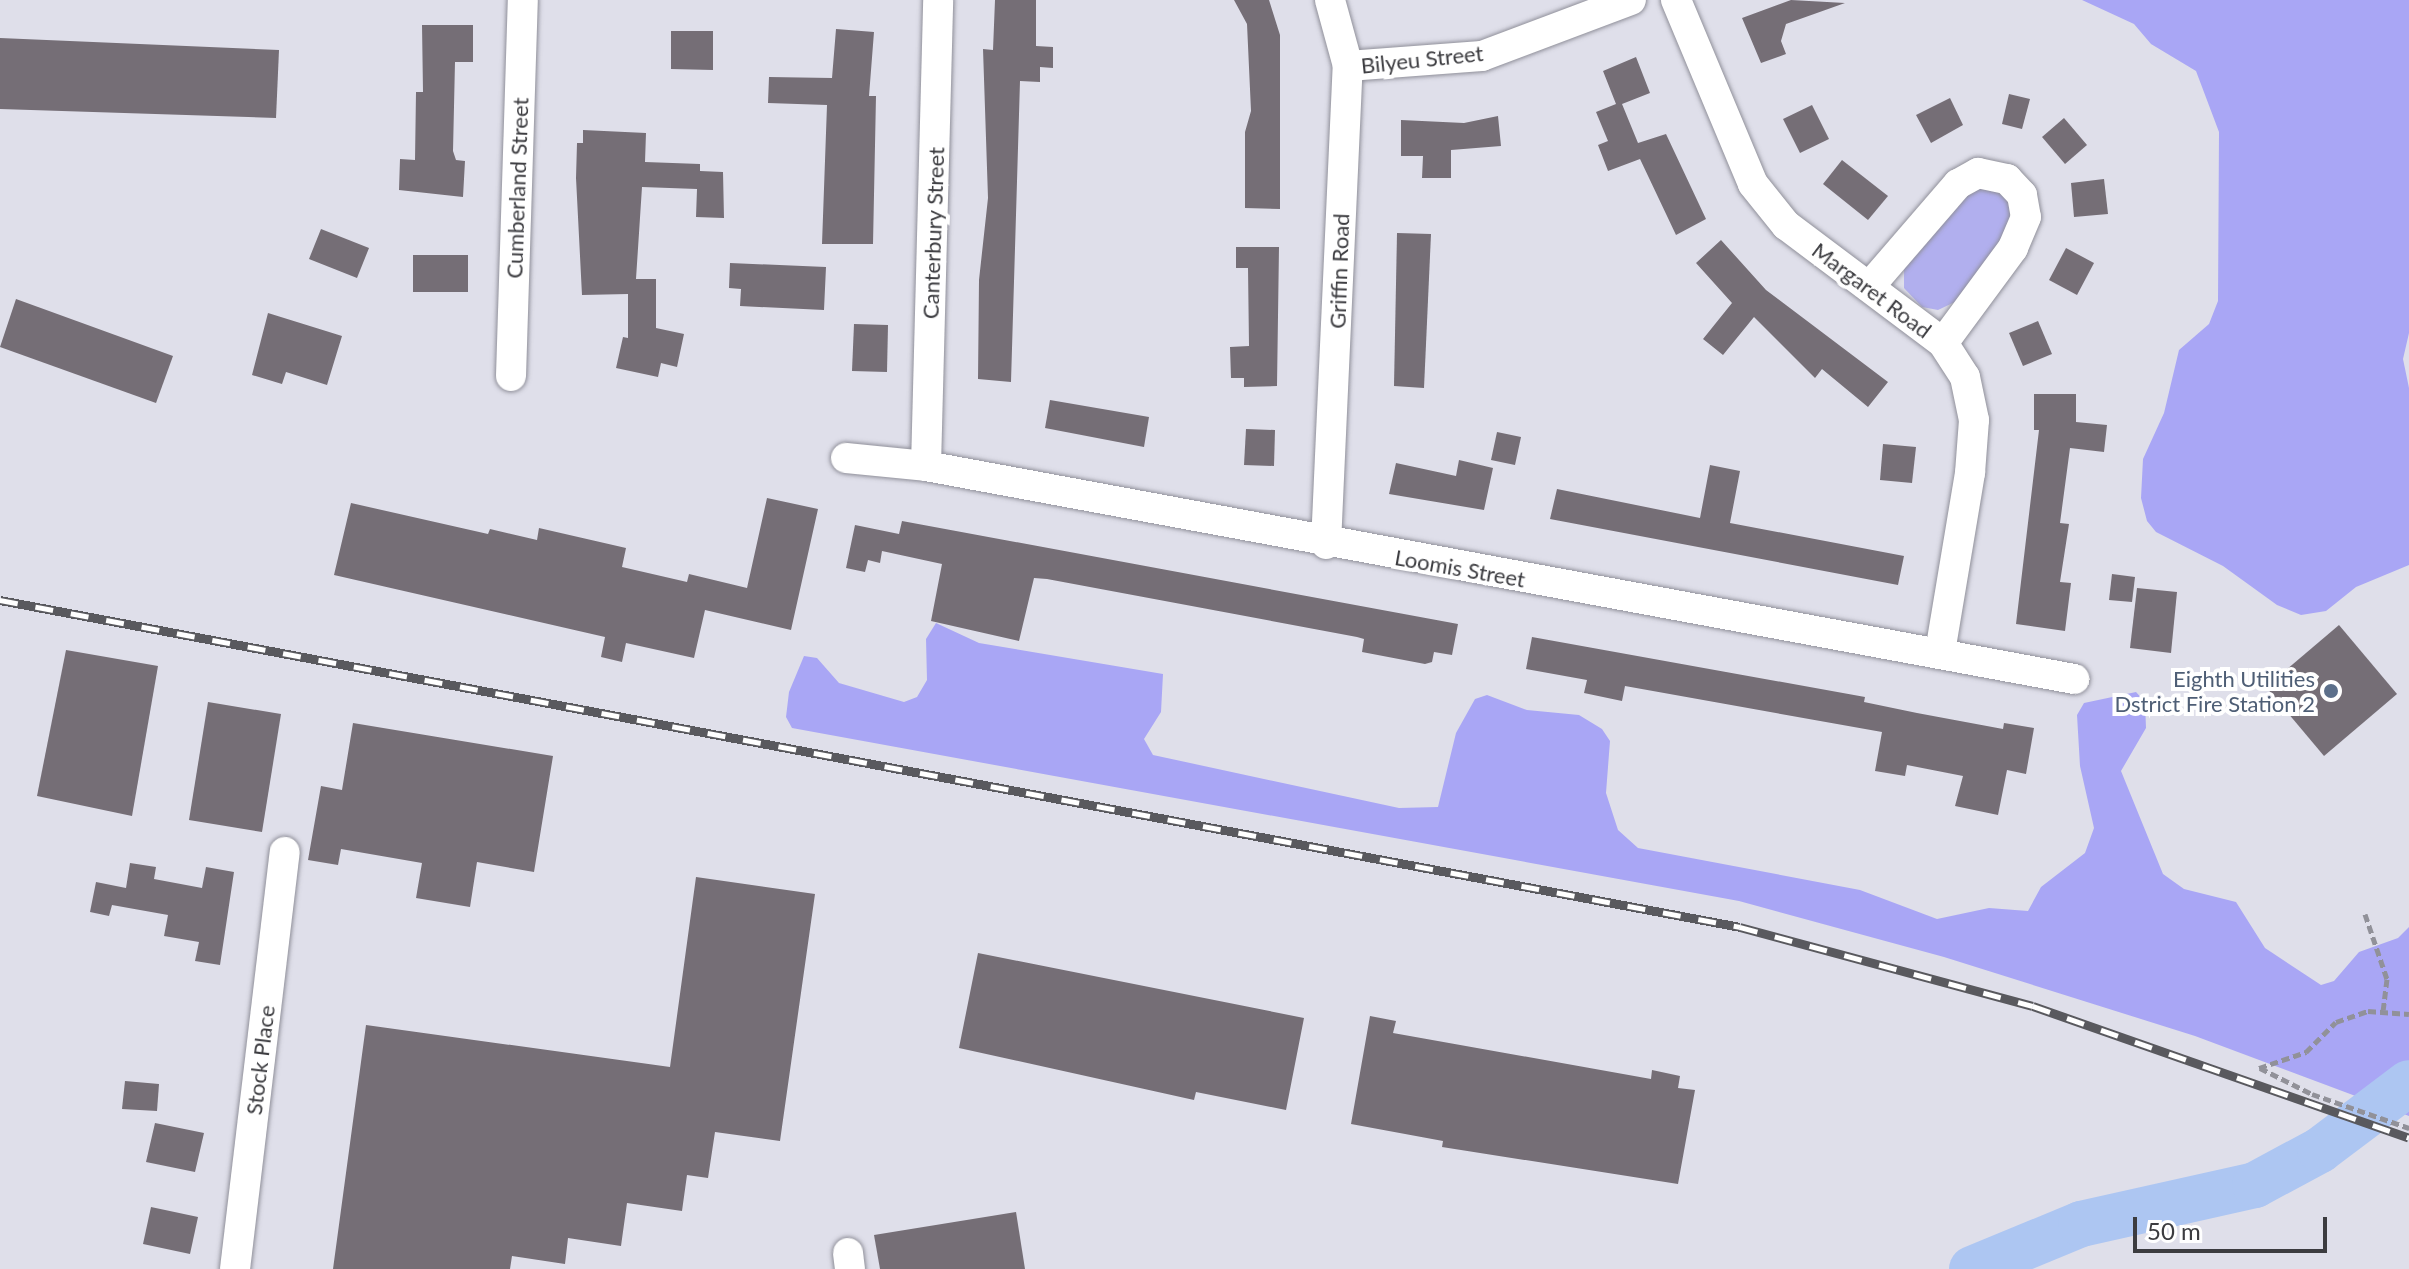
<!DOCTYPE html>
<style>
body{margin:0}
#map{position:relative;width:2409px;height:1269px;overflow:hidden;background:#dfdfea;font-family:Lato,sans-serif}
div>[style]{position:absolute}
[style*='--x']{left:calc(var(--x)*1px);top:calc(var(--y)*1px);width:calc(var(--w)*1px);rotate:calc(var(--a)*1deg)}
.green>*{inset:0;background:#b1afee}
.forest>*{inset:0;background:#a9a6f5}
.river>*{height:46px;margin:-23px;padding:0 23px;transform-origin:23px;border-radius:23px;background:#adc6f2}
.building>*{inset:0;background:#756e76}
.path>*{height:5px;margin-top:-2.5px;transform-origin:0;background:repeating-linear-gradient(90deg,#919199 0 8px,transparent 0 12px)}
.roads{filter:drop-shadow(0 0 2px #90909a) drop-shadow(0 0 2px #90909a)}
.minor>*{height:30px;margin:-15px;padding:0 15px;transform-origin:15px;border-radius:15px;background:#fff}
.rail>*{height:9px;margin-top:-4.5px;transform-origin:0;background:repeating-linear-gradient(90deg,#fff 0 18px,#59595e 0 36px);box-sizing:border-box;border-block:2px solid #59595e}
.dots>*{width:22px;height:22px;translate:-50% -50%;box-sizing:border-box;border:4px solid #fff;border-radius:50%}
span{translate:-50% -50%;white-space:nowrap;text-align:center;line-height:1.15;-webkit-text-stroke:8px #fff;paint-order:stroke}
.street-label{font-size:22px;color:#3c3c40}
.service-label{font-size:22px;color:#4e5e75}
.right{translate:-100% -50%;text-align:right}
.scale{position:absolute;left:2133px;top:1217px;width:194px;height:36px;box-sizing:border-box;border:4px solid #3c3c40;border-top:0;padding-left:10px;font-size:24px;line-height:28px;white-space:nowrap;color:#3c3c40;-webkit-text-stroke:6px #fff;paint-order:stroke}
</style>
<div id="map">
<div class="green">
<i style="clip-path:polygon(1978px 188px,1997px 191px,2008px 201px,2012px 225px,1957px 301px,1938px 310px,1922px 307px,1904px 288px,1904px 268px,1961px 197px)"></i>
</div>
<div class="forest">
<i style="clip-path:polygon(2082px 0,2409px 0,2409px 333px,2403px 359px,2409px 388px,2409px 565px,2356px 587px,2326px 611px,2301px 615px,2277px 605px,2223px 566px,2156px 532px,2147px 521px,2141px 498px,2143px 459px,2164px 413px,2179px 350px,2209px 324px,2218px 301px,2219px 132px,2196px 71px,2151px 44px,2134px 24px)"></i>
<i style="clip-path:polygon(936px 623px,979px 643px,1163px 674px,1161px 712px,1144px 739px,1153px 755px,1399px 808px,1438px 807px,1456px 733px,1475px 699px,1487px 695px,1527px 710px,1579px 715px,1602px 729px,1610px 741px,1606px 793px,1618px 830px,1638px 848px,1860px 890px,1937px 919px,1989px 908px,2028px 911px,2041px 887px,2085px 853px,2094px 828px,2080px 766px,2077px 715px,2084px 703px,2136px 692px,2145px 702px,2146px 728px,2121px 771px,2163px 874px,2184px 889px,2236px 902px,2265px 948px,2321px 985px,2334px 981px,2359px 952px,2398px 938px,2409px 927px,2409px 1116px,2195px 1036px,1944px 957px,1739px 901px,792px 728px,786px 717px,789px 692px,804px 656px,817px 658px,839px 683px,904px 702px,917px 697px,927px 680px,926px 639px)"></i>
</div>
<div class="river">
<i style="--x:1972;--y:1269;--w:118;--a:-22.4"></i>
<i style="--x:2081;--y:1224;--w:178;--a:-12.6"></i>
<i style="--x:2255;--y:1185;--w:74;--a:-28.3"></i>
<i style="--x:2320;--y:1150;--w:111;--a:-37"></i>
</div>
<div class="building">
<i style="clip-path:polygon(995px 0,1036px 0,1036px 46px,1053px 47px,1053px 68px,1040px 67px,1040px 82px,1020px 81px,1011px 382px,978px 379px,979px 280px,988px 198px,983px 49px,993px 50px)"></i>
<i style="clip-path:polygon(1234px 0,1269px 0,1280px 35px,1280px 209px,1245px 208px,1245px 132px,1251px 111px,1247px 24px)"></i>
<i style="clip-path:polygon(1791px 0,1845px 3px,1786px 24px,1781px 41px,1786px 54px,1761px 63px,1742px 18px)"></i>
<i style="clip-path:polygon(422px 25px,473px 25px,473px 62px,455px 62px,453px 151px,456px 160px,465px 161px,463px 197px,399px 190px,400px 159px,415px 160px,416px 92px,423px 92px)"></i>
<i style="clip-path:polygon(836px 29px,874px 32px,869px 96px,876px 96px,873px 244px,822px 244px,827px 105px,768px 103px,769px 77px,832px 78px)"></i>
<i style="clip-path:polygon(671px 31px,713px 31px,713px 70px,671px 69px)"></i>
<i style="clip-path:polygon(0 38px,279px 50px,276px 118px,0 109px)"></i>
<i style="clip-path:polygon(1636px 57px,1650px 93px,1622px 104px,1638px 143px,1666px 134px,1706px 219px,1676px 235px,1640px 159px,1608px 171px,1598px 145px,1608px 141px,1596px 112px,1616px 104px,1603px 71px)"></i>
<i style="clip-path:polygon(2009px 94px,2030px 99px,2022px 129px,2002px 124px)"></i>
<i style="clip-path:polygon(1950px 98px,1963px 125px,1931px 143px,1916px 115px)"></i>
<i style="clip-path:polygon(1812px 105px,1829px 139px,1800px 153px,1783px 119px)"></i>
<i style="clip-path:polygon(1498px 116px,1501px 146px,1451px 150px,1451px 178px,1422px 178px,1423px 156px,1401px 156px,1401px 120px,1464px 123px)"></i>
<i style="clip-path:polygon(2064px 118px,2087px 145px,2065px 164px,2042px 137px)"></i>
<i style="clip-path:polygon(583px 130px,646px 133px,645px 162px,700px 164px,700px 171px,723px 172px,724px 218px,696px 217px,697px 189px,642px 187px,636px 279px,656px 279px,656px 328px,684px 334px,677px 367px,661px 363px,658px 377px,616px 368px,623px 337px,628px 338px,628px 294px,582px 295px,576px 178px,577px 143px,583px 143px)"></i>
<i style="clip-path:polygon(1842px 160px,1888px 196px,1868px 220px,1823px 184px)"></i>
<i style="clip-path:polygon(2104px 179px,2108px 214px,2074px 217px,2071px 183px)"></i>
<i style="clip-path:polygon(321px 229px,369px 248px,357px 278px,309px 259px)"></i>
<i style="clip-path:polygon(1397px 233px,1431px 234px,1424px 388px,1394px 386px)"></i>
<i style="clip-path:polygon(1721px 240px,1766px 290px,1888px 382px,1868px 407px,1822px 369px,1815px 378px,1754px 317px,1723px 355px,1703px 339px,1732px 303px,1696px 263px)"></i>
<i style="clip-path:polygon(1236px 247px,1279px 247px,1277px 386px,1244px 387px,1244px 378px,1231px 378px,1230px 347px,1249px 346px,1248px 268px,1236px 268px)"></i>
<i style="clip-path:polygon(2066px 248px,2094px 263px,2077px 295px,2049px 280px)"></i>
<i style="clip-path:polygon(413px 255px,468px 255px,468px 292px,413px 292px)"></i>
<i style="clip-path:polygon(730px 263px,826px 267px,824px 310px,740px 306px,741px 289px,729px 288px)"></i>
<i style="clip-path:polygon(16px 299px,173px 356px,156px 403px,0 347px)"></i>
<i style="clip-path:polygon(268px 313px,342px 336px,327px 385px,286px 372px,282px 384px,252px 375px)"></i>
<i style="clip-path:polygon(2038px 321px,2052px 354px,2023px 366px,2009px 333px)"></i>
<i style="clip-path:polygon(854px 324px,888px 325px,887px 372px,852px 371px)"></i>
<i style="clip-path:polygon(2034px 394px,2076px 394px,2076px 422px,2107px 425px,2104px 452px,2070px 448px,2060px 523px,2069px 524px,2060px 582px,2071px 583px,2065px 631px,2016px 624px,2039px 430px,2034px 430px)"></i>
<i style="clip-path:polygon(1050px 400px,1149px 417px,1144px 447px,1045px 428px)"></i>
<i style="clip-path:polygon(1246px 429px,1275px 430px,1274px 466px,1244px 465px)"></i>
<i style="clip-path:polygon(1497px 432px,1521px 437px,1515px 465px,1491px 460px)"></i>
<i style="clip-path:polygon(1883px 444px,1916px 447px,1912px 483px,1880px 480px)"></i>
<i style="clip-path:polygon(1459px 460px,1493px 468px,1484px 510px,1389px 494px,1396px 463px,1456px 476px)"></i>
<i style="clip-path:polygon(1710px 465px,1740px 471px,1730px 523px,1904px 556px,1898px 585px,1550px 519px,1557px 489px,1700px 518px)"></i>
<i style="clip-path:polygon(767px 498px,818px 509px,791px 630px,705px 610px,694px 658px,626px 643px,622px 662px,601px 657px,605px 637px,334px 575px,351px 503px,488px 534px,490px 529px,537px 540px,539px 528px,626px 548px,622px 567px,687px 582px,689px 574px,747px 588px)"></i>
<i style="clip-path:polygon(902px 521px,1458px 624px,1452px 655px,1434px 652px,1432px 662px,1425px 664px,1362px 652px,1364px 639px,1357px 637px,1047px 579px,1034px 578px,1019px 641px,931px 621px,942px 564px,882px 551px,880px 563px,868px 560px,865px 572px,846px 568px,855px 525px,899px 534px)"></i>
<i style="clip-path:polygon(2112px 574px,2135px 577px,2132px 602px,2109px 600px)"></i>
<i style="clip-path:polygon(2137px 588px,2177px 592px,2171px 653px,2130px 648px)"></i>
<i style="clip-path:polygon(2339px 625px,2397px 694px,2324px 756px,2266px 687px)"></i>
<i style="clip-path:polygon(1532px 637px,1865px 697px,1864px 702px,1917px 713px,2003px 729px,2004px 723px,2034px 728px,2026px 774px,2007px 770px,1998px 815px,1955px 806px,1963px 776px,1907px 765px,1905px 776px,1875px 771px,1882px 732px,1625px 686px,1622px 701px,1584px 693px,1587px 680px,1526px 669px)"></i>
<i style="clip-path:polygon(66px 650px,158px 666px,132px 816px,37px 796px)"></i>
<i style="clip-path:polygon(208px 702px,281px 714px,262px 832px,189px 820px)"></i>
<i style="clip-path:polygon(353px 723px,553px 756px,534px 872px,477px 862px,470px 907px,416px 898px,422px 863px,341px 849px,338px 865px,308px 860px,321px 786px,342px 790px)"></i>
<i style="clip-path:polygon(130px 863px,156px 867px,154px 879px,202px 888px,206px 867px,234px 872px,220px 965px,195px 961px,199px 942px,164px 936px,168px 915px,112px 905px,109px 916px,90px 912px,96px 882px,126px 888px)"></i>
<i style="clip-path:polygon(696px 877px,815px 894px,780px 1141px,715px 1132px,708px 1178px,687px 1175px,682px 1211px,627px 1203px,621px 1246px,568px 1238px,565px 1264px,512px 1256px,510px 1269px,333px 1269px,366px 1025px,670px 1067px)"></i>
<i style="clip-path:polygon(978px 953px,1304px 1018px,1286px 1110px,1196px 1092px,1194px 1100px,959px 1048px)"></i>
<i style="clip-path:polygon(1370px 1016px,1396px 1021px,1393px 1033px,1651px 1079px,1652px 1070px,1680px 1076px,1678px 1088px,1695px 1090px,1678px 1184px,1442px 1147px,1443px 1141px,1351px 1124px)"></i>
<i style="clip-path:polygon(125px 1081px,159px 1084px,157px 1111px,122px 1109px)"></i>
<i style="clip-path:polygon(155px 1123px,204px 1133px,195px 1172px,146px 1162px)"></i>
<i style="clip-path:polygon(151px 1207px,198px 1217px,190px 1254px,143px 1244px)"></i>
<i style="clip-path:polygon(1016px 1212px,1025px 1269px,880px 1269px,874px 1235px)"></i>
</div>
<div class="path">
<i style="--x:2365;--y:914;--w:69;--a:71.3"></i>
<i style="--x:2387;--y:979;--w:31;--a:97"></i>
<i style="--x:2259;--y:1068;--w:50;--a:-18.8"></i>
<i style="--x:2306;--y:1052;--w:42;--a:-45"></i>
<i style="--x:2336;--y:1022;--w:34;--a:-19"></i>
<i style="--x:2368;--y:1011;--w:41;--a:4.2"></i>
<i style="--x:2260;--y:1068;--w:58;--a:26.6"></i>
<i style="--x:2312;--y:1094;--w:103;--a:19.3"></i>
</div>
<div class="roads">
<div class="minor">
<i style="--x:1676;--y:0;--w:199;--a:67.3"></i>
<i style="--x:1753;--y:184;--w:53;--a:51.2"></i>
<i style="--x:1786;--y:225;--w:196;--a:36.9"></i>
<i style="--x:1943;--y:343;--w:40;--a:57.1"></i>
<i style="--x:1965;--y:377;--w:44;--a:78.2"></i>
<i style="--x:1974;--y:420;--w:53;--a:94.3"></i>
<i style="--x:1970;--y:473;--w:182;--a:99.5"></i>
<i style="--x:1348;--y:66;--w:134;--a:-4.3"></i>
<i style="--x:1482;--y:56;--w:159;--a:-20.6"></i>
<i style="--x:1869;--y:287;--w:136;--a:-49.2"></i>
<i style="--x:1958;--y:184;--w:23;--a:-29"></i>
<i style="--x:1978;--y:173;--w:30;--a:12"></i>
<i style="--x:2007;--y:179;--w:22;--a:47"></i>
<i style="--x:2022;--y:195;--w:22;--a:80"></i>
<i style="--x:2026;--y:217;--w:34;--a:113"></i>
<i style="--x:2013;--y:248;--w:118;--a:126.4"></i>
<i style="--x:511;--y:376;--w:376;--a:-88.2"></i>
<i style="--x:846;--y:458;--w:80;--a:5.7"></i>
<i style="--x:926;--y:466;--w:1168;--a:10.51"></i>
<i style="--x:926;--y:466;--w:466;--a:-88.5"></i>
<i style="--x:1326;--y:544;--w:479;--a:-87.4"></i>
<i style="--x:1348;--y:66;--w:68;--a:-105.3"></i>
<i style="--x:848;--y:1253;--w:16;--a:83"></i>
<i style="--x:235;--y:1269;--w:420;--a:-83.2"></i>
</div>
</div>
<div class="rail">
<i style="--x:0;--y:600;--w:1770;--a:10.64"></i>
<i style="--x:1740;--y:927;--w:303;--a:15.1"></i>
<i style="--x:2033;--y:1006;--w:398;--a:19.3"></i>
</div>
<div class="dots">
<i style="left:2331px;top:691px;background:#5c6f8a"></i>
</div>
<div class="street-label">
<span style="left:1422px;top:59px;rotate:-6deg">Bilyeu Street</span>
<span style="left:517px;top:188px;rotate:-88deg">Cumberland Street</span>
<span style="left:933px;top:233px;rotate:-88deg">Canterbury Street</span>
<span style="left:1339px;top:271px;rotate:-88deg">Griffin Road</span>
<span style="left:1872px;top:290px;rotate:37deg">Margaret Road</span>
<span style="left:1460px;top:568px;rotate:10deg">Loomis Street</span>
<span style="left:260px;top:1060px;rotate:-83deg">Stock Place</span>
</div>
<div class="service-label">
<span class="right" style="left:2315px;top:691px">Eighth Utilities<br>Dstrict Fire Station 2</span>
</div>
<div class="scale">50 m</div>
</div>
